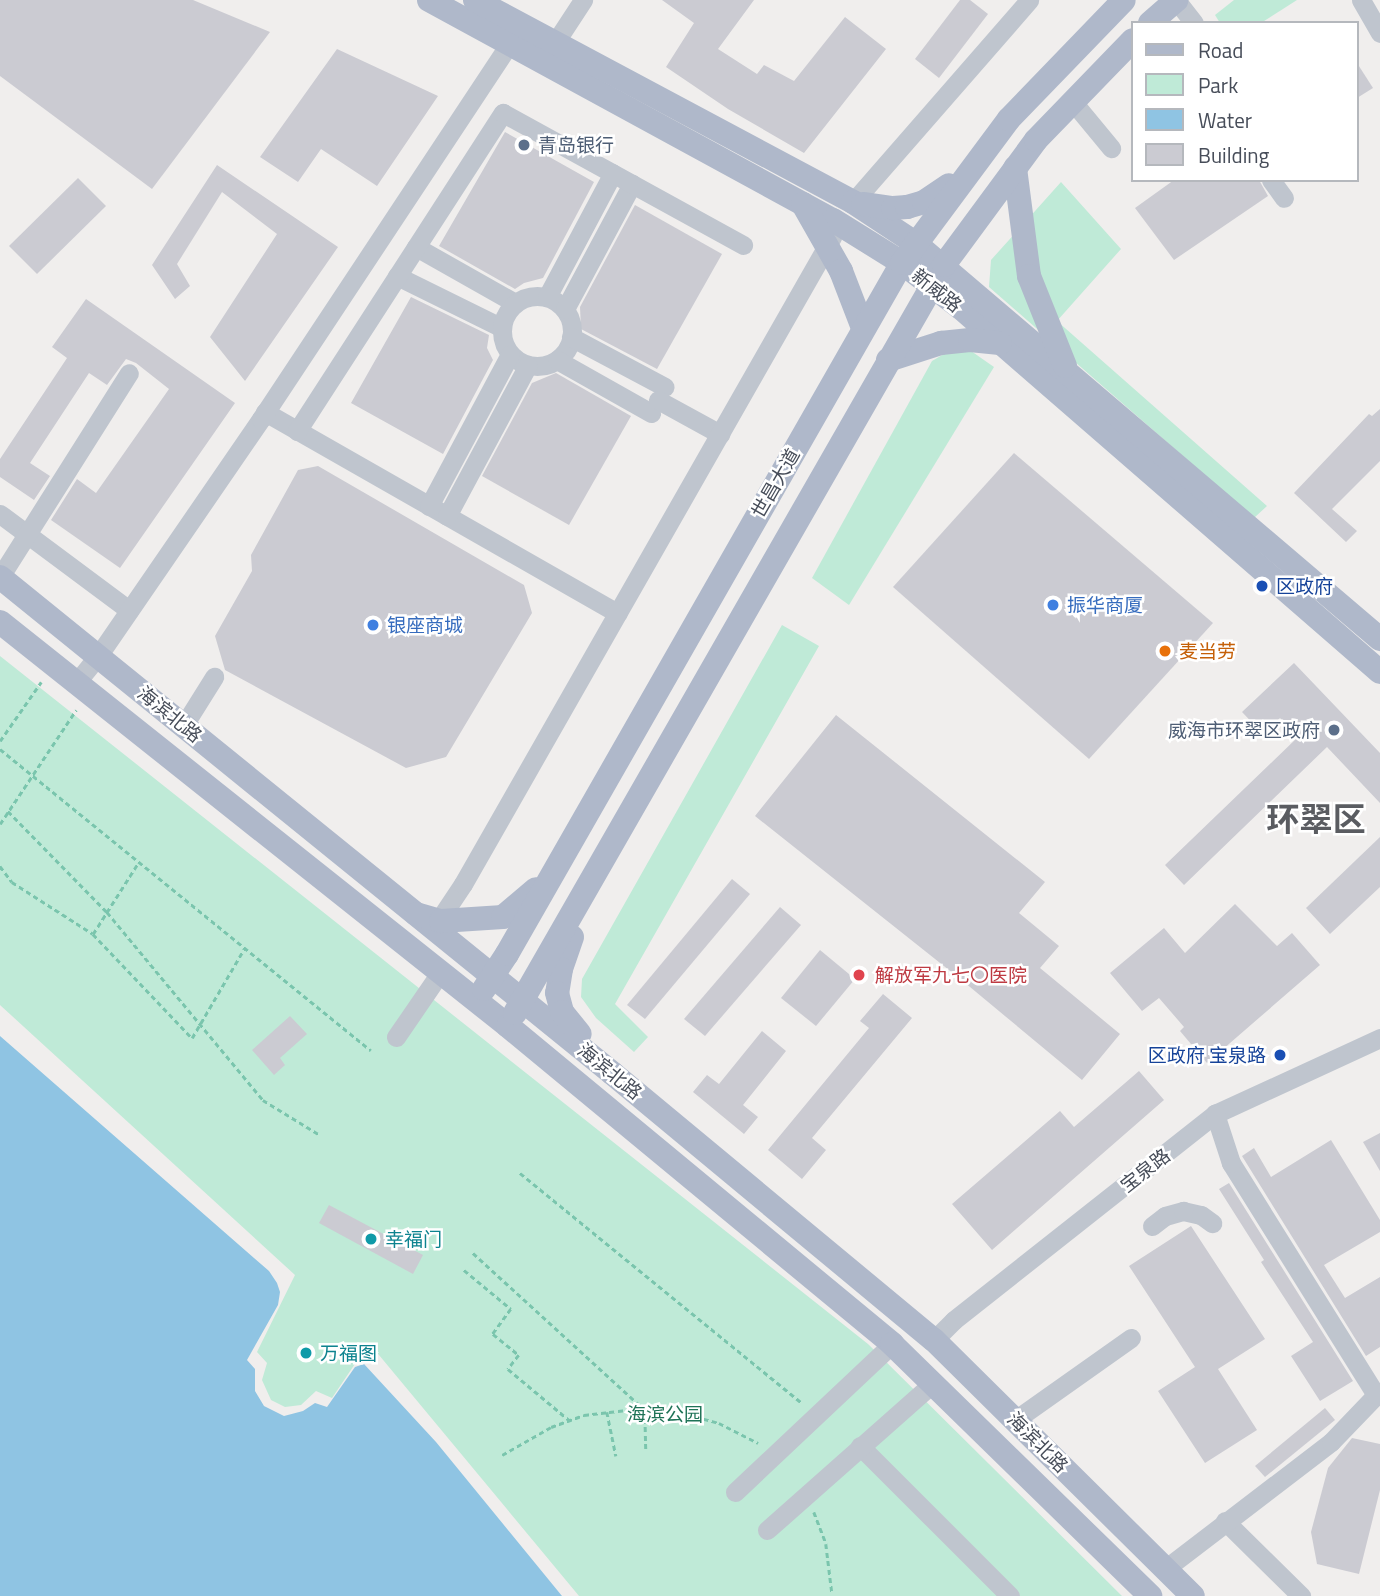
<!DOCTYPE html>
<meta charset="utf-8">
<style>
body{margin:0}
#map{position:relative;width:1380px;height:1596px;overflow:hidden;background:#f0eeed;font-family:"Titillium Web","Noto Sans SC",sans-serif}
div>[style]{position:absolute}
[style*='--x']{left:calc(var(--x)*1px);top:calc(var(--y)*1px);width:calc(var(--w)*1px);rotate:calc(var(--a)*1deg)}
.green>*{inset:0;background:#bfead7}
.water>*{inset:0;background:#8fc4e3}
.building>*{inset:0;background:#cbcbd2}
.path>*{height:2.5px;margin-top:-1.25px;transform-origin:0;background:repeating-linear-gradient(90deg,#7ac5ad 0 5px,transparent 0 8.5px)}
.minor>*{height:19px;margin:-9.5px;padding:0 9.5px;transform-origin:9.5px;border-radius:9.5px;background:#bfc5ce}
.minor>.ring{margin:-9.5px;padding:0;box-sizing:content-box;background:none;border:19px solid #bfc5ce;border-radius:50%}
.major>*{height:24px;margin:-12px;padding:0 12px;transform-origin:12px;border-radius:12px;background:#afb8ca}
.dots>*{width:19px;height:19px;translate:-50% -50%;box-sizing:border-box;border:4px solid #fff;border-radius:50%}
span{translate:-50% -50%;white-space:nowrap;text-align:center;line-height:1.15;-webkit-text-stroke:5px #fff;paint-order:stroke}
.service-label{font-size:19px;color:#4e5e75}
.left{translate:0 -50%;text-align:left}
.right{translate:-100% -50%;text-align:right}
.street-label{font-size:19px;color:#474d59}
.transit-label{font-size:19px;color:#164399}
.shop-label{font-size:19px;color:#366cbe}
.food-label{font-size:19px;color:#c56008}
.health-label{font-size:19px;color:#be3a42}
.culture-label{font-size:19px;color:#0d838f}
.park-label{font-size:19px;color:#1f7357}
.town-label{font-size:33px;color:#5a5c61;font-weight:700}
.legend{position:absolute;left:1131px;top:21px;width:228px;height:161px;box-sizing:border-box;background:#fff;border:2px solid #b5b8bd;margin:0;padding:9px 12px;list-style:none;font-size:21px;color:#474d59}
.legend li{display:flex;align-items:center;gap:14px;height:35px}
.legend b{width:35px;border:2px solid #b5b8bd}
</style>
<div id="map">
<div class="green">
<i style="clip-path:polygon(1234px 0,1297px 0,1261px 23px,1220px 23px,1215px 15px)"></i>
<i style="clip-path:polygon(1061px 182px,1121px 249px,1057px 321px,1267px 506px,1254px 518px,989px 287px,991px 260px)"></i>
<i style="clip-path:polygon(961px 344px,994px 367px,849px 605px,812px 578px,932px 361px)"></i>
<i style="clip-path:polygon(782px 625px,819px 646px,615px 1004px,648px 1037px,634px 1052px,596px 1018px,581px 997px,582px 979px)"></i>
<i style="clip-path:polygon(0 656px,868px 1344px,1122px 1596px,579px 1596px,369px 1343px,332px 1398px,316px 1391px,301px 1405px,285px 1407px,271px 1400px,262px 1380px,267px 1363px,257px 1352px,295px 1275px,0 1005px)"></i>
</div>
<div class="water">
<i style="clip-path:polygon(0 1036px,269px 1271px,277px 1283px,280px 1292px,278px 1305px,247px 1360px,255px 1369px,255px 1391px,264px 1406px,284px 1416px,303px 1411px,315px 1403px,327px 1407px,355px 1367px,364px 1364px,436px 1442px,562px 1596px,0 1596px)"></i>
</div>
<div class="building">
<i style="clip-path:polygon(0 0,193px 0,270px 32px,152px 189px,0 76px)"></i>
<i style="clip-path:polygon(662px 0,754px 0,718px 49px,757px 74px,764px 65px,794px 81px,845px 17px,886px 49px,804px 153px,728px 109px,666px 67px,694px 23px)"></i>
<i style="clip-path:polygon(960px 0,970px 0,988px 14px,939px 78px,915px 59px)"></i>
<i style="clip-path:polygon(337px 49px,438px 96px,377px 186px,321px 149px,298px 182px,260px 157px)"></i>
<i style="clip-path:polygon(1357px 63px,1373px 88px,1357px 98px)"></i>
<i style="clip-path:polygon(505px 132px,594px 182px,543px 278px,524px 283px,515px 289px,439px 246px)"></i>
<i style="clip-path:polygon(217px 165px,338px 247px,245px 381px,210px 337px,277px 234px,222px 192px,177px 264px,190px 286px,175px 299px,152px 265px)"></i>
<i style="clip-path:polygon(78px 178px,106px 206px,37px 274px,9px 246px)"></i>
<i style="clip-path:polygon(1174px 180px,1259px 180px,1268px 196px,1174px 260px,1135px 208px)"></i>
<i style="clip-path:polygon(635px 205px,722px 254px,657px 369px,581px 329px,580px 307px)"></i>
<i style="clip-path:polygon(411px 297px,489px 335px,487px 348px,493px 360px,443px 454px,351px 403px)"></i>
<i style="clip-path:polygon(86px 299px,235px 403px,120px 568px,51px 520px,77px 479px,96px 493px,169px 389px,136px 363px,126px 359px,107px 385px,89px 373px,30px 463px,50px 476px,34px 500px,0 477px,0 459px,67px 358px,52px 347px)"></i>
<i style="clip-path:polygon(556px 373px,631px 416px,569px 525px,482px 476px,532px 383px)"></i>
<i style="clip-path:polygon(1380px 409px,1380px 461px,1332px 509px,1357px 531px,1346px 542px,1294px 493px,1369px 414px,1372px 416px)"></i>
<i style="clip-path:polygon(1014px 453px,1213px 623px,1089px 759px,893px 587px)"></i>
<i style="clip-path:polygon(318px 466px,524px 585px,532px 613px,446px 757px,406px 768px,225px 670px,215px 636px,252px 571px,251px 555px,298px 470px)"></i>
<i style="clip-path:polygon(1294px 663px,1380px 753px,1380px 803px,1327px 747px,1184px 885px,1165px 865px,1298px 737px,1280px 718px,1263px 734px,1242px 712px)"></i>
<i style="clip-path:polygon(836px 715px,1045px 882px,1019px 913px,1059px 946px,1040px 968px,1120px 1034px,1082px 1080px,964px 982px,755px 816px)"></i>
<i style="clip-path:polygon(1380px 837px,1380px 887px,1330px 934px,1306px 908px)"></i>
<i style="clip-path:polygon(732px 879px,750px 894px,645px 1019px,627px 1005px)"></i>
<i style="clip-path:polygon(1235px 904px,1277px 946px,1292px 933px,1320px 965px,1207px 1063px,1180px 1031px,1184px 1027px,1159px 998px,1142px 1011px,1110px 973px,1164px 928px,1185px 953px)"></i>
<i style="clip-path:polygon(780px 907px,801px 925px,705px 1036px,684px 1019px)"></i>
<i style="clip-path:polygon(820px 950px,855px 979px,816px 1026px,781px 998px)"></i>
<i style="clip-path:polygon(883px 994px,912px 1018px,812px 1138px,826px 1150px,802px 1179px,768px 1150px,869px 1028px,860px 1021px)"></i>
<i style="clip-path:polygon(290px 1016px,307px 1034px,280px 1058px,285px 1065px,274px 1075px,252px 1050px)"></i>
<i style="clip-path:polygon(762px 1031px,786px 1051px,743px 1105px,758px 1117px,744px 1134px,693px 1092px,707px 1075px,719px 1084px)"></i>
<i style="clip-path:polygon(1139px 1071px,1164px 1100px,992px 1250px,952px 1204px,1060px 1111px,1074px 1127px)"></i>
<i style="clip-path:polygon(1380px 1133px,1380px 1171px,1363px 1142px)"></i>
<i style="clip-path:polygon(1331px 1140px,1380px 1220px,1380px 1232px,1324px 1265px,1345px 1298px,1380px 1277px,1380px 1347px,1366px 1356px,1242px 1156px,1254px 1148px,1271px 1177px)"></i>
<i style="clip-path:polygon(1229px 1183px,1353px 1381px,1320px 1401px,1291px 1356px,1313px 1342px,1261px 1262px,1264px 1260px,1219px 1189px)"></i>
<i style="clip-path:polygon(329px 1205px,423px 1255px,413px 1274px,319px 1223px)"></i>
<i style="clip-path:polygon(1191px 1226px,1265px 1339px,1218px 1369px,1257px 1430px,1205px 1463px,1158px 1391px,1195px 1367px,1129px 1266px)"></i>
<i style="clip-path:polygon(1325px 1408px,1335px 1420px,1265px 1477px,1255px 1466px)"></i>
<i style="clip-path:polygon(1352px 1438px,1380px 1444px,1380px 1490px,1359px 1574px,1317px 1564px,1311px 1532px,1328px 1468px)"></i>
</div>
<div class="path">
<i style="--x:0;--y:741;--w:72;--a:-55.2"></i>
<i style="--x:0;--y:749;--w:478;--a:39.1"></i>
<i style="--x:8;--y:811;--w:141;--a:45.6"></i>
<i style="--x:107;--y:912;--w:244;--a:50.3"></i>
<i style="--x:263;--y:1100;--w:67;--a:31.6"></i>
<i style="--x:0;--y:824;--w:137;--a:-56.3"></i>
<i style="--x:0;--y:866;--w:20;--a:53"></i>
<i style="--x:12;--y:882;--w:96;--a:32.7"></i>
<i style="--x:93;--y:934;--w:144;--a:46.4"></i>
<i style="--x:192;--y:1038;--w:103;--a:-59.7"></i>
<i style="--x:93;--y:934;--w:84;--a:-57.6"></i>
<i style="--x:520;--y:1173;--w:364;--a:39.2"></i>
<i style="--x:473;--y:1253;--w:233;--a:42.4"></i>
<i style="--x:645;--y:1410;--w:42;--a:88.6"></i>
<i style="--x:464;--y:1270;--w:61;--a:39.7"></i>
<i style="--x:511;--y:1309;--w:31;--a:126"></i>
<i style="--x:493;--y:1334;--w:33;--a:39"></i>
<i style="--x:519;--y:1355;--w:18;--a:128"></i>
<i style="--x:508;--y:1369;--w:80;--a:39.9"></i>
<i style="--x:607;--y:1412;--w:45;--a:78.4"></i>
<i style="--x:502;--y:1455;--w:56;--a:-29.7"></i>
<i style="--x:551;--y:1427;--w:35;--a:-20"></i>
<i style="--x:584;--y:1415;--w:43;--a:-6.6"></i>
<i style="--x:627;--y:1410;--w:52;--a:2.2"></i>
<i style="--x:679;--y:1412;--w:41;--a:15.4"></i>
<i style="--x:719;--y:1423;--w:44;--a:27.1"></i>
<i style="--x:814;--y:1512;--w:34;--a:69"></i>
<i style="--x:826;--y:1544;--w:49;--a:83"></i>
</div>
<div class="minor">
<i style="--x:1176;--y:0;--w:29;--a:52"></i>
<i style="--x:1361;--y:0;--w:38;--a:60"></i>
<i style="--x:547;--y:55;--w:66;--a:-56.8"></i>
<i style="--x:1073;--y:102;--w:60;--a:50.4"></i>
<i style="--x:1271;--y:180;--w:22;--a:54"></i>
<i style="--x:853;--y:202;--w:268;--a:-48.9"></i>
<i style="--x:416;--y:247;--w:114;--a:29.5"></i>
<i style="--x:397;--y:276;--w:117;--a:26.3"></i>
<i class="ring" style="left:502px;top:296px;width:51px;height:51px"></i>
<i style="--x:547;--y:297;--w:140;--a:-62"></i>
<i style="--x:565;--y:309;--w:142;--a:-61.8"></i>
<i style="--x:571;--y:337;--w:106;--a:28"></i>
<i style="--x:557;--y:360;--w:108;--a:29.4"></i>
<i style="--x:658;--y:400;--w:71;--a:28.7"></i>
<i style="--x:265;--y:412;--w:406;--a:29.7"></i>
<i style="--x:297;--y:431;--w:379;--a:-57.1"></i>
<i style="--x:503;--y:113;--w:274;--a:28.8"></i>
<i style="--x:429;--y:506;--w:172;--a:-61.9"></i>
<i style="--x:0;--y:514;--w:161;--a:36.7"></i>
<i style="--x:447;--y:516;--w:171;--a:-61.8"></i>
<i style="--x:0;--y:577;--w:241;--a:-57.7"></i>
<i style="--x:76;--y:683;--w:35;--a:-51"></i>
<i style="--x:98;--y:656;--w:288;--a:-55.5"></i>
<i style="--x:261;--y:419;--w:462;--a:-56.5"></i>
<i style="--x:184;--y:725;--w:57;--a:-58"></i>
<i style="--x:433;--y:929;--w:54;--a:-56.3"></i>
<i style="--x:463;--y:884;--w:745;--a:-60.3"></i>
<i style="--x:396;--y:1037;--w:78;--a:-55.5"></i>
<i style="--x:1152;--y:1226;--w:16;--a:-38"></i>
<i style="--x:1165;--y:1216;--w:19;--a:-16"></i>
<i style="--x:1183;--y:1211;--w:18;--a:13"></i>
<i style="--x:1201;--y:1215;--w:14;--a:36"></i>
<i style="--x:934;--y:1340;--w:28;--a:-45"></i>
<i style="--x:954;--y:1320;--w:333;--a:-38.3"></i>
<i style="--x:1215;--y:1114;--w:182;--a:-24.7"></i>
<i style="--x:1015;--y:1420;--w:142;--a:-35.3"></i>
<i style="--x:860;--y:1446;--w:212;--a:45"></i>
<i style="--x:735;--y:1492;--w:216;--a:-43.3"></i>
<i style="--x:1225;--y:1521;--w:107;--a:44.6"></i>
<i style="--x:767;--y:1530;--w:223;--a:-41.5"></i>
<i style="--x:1165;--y:1569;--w:209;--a:-37.4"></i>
<i style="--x:1331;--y:1442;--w:65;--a:-46.2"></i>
<i style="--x:1376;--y:1395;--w:274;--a:-122"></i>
<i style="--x:1231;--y:1163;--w:52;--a:-108.1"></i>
</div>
<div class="major">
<i style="--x:429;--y:0;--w:460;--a:28.6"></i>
<i style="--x:833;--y:220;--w:81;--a:31.9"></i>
<i style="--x:902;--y:263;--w:74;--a:37.3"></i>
<i style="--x:961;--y:308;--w:555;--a:40.98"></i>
<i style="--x:475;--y:0;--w:429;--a:28.1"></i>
<i style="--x:853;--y:202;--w:74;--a:33.5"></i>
<i style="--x:915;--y:243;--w:611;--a:40.42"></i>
<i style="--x:1150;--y:23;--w:35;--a:-41"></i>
<i style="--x:1015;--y:168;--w:109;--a:82.6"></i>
<i style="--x:1029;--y:276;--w:97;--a:68.2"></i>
<i style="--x:803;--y:204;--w:77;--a:60.4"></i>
<i style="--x:841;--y:271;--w:61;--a:68.9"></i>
<i style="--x:863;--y:204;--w:30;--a:8"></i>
<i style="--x:893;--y:208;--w:14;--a:-4"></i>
<i style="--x:907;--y:207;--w:18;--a:-16"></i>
<i style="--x:924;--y:202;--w:30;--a:-34"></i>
<i style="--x:888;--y:360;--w:56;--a:-17.8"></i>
<i style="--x:941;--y:343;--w:29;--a:-6"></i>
<i style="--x:970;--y:340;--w:30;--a:6"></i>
<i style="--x:0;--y:577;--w:788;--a:39.02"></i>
<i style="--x:612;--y:1073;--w:418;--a:39.7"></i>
<i style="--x:934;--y:1340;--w:364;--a:44.7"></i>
<i style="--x:0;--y:622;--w:649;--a:38.49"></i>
<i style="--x:508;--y:1026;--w:499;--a:39.6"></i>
<i style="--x:892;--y:1344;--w:361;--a:44.3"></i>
<i style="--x:416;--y:914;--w:26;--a:16"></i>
<i style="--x:441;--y:921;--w:62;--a:-3.7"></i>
<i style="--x:503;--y:917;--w:43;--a:-40.3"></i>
<i style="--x:572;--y:937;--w:34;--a:109"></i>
<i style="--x:561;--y:969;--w:24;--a:99"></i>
<i style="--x:557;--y:993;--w:20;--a:75"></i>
<i style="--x:562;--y:1012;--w:28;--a:51"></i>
<i style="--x:484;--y:989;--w:42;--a:-56.7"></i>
<i style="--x:507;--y:954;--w:796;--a:-60.25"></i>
<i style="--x:902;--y:263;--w:179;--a:-53.4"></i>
<i style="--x:1009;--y:119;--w:165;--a:-46"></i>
<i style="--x:515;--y:1013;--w:862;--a:-60.16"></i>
<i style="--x:944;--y:265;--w:155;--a:-53.6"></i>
<i style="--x:1036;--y:140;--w:139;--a:-45.9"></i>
</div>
<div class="dots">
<i style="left:524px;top:145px;background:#5c6f8a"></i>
<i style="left:1262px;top:586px;background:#1a4fb4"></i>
<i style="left:1053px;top:605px;background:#3f7fe0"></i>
<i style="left:373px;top:625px;background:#3f7fe0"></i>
<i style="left:1165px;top:651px;background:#e8710a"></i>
<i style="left:1334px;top:730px;background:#5c6f8a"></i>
<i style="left:859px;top:975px;background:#e0444e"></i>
<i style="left:1280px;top:1055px;background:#1a4fb4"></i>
<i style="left:371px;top:1239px;background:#0f9aa8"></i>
<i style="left:306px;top:1353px;background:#0f9aa8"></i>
</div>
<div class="service-label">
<span class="left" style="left:538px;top:145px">青岛银行</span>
<span class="right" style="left:1320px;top:730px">威海市环翠区政府</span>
</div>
<div class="street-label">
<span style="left:937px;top:290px;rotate:38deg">新威路</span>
<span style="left:775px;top:483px;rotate:-60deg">世昌大道</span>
<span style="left:170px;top:714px;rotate:39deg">海滨北路</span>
<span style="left:610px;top:1071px;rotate:39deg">海滨北路</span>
<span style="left:1145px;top:1170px;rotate:-38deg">宝泉路</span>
<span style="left:1038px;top:1442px;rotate:45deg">海滨北路</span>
</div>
<div class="transit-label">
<span class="left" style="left:1276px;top:586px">区政府</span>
<span class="right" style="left:1266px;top:1055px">区政府 宝泉路</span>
</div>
<div class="shop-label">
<span class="left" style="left:1067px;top:605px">振华商厦</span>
<span class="left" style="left:387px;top:625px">银座商城</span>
</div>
<div class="food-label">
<span class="left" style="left:1179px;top:651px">麦当劳</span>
</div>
<div class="health-label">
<span class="left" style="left:875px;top:975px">解放军九七〇医院</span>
</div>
<div class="culture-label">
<span class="left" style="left:385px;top:1239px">幸福门</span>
<span class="left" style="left:320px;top:1353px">万福图</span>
</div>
<div class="park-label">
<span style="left:665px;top:1414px">海滨公园</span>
</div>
<div class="town-label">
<span style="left:1316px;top:820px">环翠区</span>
</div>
<ul class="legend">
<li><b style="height:9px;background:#afb8ca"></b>Road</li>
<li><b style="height:19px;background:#bfead7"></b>Park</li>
<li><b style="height:19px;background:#8fc4e3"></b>Water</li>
<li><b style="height:19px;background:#cbcbd2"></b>Building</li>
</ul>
</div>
